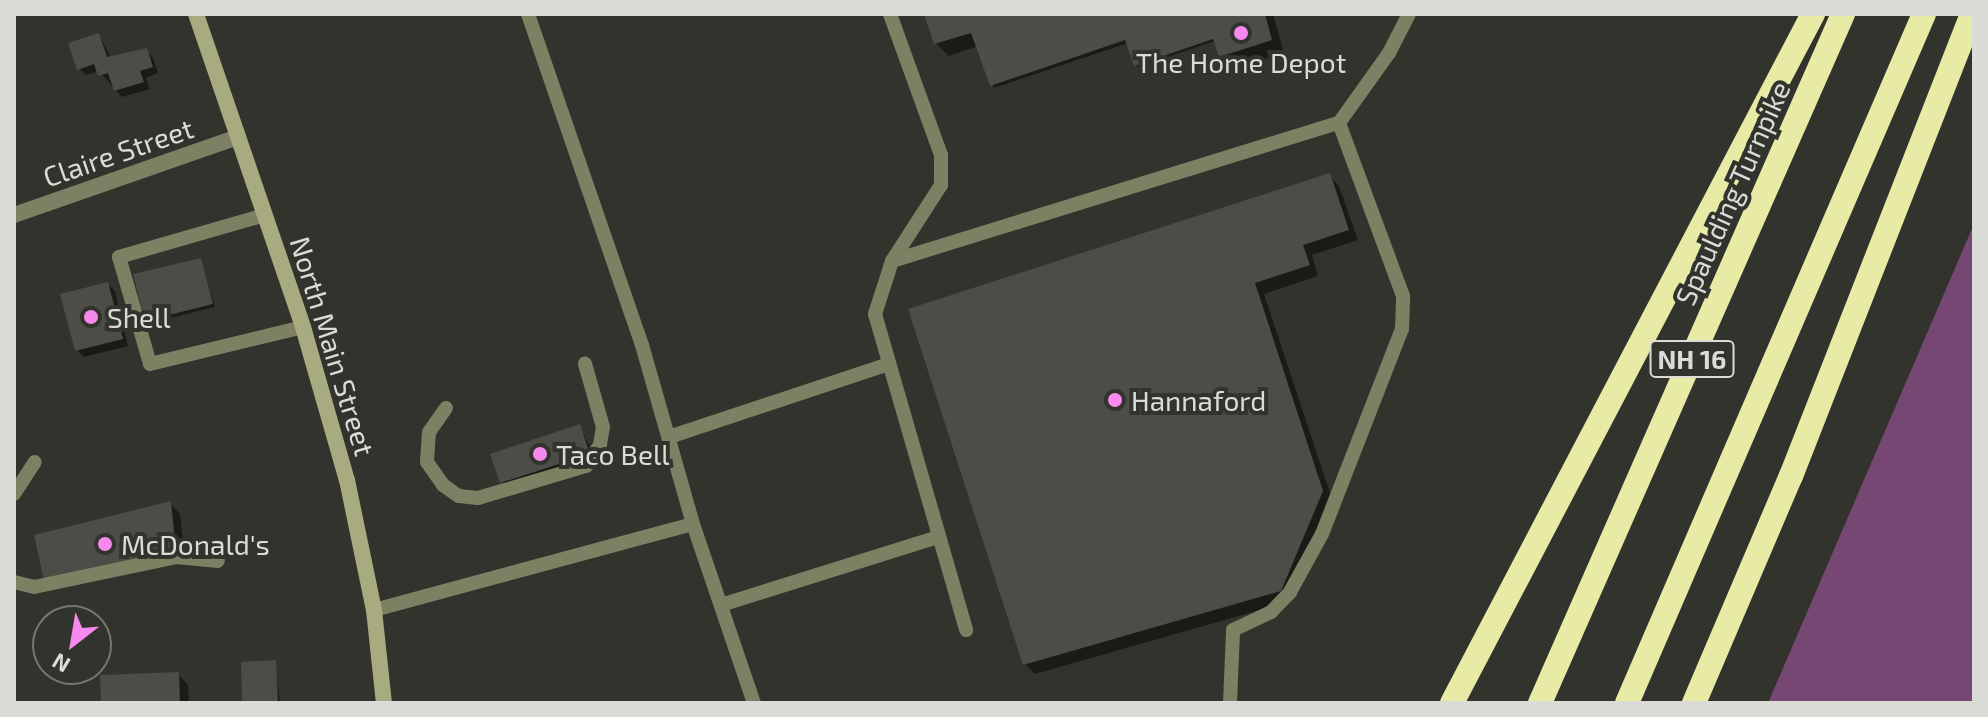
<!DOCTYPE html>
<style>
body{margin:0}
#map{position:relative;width:1988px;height:717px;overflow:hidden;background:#32332c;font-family:"Exo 2",sans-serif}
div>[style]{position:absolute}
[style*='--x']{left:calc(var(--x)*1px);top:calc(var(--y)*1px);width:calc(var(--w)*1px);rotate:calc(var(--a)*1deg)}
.forest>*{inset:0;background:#774773}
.shadow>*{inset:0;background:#0007}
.building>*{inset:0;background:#4c4d46}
.service>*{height:14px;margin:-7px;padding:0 7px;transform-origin:7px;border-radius:7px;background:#7e8064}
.minor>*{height:16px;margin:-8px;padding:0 8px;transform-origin:8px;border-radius:8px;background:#7e8064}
.secondary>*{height:16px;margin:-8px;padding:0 8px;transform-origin:8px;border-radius:8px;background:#a8ab7f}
.motorway>*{height:24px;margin:-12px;padding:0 12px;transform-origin:12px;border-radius:12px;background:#e7eba5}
.dots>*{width:22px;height:22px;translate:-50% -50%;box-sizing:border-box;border:4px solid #32332c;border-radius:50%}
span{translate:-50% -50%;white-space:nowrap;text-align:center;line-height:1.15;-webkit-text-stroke:8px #32332c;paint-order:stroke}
.shield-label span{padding:2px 6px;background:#32332c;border:2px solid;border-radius:6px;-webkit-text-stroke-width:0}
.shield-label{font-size:26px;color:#dbdcd8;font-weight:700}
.poi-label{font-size:28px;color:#dbdcd8}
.left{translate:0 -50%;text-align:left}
.street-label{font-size:28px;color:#dbdcd8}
.frame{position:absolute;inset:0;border:16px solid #dbdcd8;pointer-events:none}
.north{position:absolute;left:32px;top:605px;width:80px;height:80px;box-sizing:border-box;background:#32332c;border:2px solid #767771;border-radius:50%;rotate:211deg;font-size:22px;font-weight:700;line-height:32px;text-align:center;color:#dbdcd8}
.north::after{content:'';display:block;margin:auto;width:28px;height:36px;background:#f589ee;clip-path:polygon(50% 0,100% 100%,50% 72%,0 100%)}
</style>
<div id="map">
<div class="forest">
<i style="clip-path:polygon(1974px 224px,1974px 703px,1768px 703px)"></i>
</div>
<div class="shadow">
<i style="clip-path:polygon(927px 14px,1273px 14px,1284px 53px,1233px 69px,1215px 41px,1138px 67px,1128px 43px,994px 88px,978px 46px,949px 56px,936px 43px)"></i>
<i style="clip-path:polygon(99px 35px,111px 58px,146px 51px,153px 58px,158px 73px,146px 78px,150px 89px,122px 97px,99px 71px,86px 75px,79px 68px)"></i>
<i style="clip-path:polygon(1329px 176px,1339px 186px,1358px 240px,1312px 255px,1318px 276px,1264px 294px,1333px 502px,1291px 601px,1035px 674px,1025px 664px,911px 310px)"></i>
<i style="clip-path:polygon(200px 260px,215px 307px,150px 323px,147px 320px)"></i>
<i style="clip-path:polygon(108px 284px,115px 291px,128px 346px,84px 357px,77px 350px)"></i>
<i style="clip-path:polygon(580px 426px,596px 461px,509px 489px,502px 482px)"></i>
<i style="clip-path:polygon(170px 503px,180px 514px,185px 562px,56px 589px)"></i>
<i style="clip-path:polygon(275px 662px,280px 703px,244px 703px)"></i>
<i style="clip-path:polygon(178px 674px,188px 685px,189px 703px,103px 703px)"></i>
</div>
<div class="building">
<i style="clip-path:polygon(924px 14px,1265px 14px,1272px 40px,1219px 57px,1213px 39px,1134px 66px,1125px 40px,990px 86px,971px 33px,934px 44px)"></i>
<i style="clip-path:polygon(99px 33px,107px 57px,147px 48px,153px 67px,140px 71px,144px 82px,114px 91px,108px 73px,98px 76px,94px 64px,77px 70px,68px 43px)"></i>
<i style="clip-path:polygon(1330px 173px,1349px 230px,1303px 245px,1310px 265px,1255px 283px,1323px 491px,1281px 591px,1023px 665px,908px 309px)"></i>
<i style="clip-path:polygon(201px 258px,213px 304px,145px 321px,133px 274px)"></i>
<i style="clip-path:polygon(108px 282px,123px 339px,75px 351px,60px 294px)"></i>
<i style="clip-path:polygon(580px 424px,590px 454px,500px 483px,490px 454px)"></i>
<i style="clip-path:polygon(171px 501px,176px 552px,44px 580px,34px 535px)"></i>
<i style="clip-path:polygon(276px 660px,278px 703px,242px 703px,241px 662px)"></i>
<i style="clip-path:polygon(179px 672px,180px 703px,101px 703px,100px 675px)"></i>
</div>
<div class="service">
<i style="--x:528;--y:14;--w:350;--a:71"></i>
<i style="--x:642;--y:345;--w:186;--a:74.1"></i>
<i style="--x:693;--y:524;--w:189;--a:71.2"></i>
<i style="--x:890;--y:14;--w:150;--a:70.1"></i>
<i style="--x:941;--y:155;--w:30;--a:90"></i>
<i style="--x:941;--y:185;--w:90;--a:122.8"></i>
<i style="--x:892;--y:261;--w:56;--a:107.8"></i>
<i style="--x:875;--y:314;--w:329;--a:73.9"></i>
<i style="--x:265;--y:215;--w:152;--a:164"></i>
<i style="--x:119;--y:257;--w:111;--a:73.8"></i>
<i style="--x:150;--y:364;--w:157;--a:-13.6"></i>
<i style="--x:892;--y:261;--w:468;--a:-17.2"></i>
<i style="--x:446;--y:408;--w:29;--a:125"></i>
<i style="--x:429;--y:432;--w:30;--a:94"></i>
<i style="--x:427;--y:462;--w:28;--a:55"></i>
<i style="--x:443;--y:485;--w:19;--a:35"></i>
<i style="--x:459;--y:496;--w:19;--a:6"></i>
<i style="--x:478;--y:498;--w:113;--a:-16.5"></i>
<i style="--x:586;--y:466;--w:25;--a:-56"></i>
<i style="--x:600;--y:445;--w:18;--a:-81"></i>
<i style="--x:603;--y:427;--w:66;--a:-105.9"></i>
<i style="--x:669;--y:437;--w:232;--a:-18.4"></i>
<i style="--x:14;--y:494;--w:38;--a:-57"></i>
<i style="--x:14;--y:582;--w:21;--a:14"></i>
<i style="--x:34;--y:587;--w:145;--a:-11.9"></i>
<i style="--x:176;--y:557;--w:42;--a:5.4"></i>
<i style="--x:721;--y:605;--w:227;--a:-17.4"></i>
<i style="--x:374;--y:610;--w:330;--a:-15.1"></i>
<i style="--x:1230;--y:703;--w:73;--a:-87.6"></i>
<i style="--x:1233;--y:630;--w:42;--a:-25.3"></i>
<i style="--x:1271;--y:612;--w:28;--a:-46"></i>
<i style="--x:1290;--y:592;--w:66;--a:-61.1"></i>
<i style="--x:1322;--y:534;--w:220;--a:-68.7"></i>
<i style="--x:1402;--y:329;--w:33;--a:-88"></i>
<i style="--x:1403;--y:296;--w:184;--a:-110.3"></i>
<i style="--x:1339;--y:123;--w:86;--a:-54.5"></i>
<i style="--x:1389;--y:53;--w:44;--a:-62.9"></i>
</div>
<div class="minor">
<i style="--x:14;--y:215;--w:237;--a:-19.2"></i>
</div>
<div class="secondary">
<i style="--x:196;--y:14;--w:331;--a:71.1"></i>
<i style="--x:303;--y:327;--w:159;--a:74"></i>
<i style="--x:347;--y:480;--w:133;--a:78.3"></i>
<i style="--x:374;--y:610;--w:94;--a:83.9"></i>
</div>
<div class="motorway">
<i style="--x:1452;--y:703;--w:778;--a:-62.35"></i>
<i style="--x:1540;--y:703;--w:753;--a:-66.26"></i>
<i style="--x:1627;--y:703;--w:750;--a:-66.68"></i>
<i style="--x:1694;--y:703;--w:247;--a:-66.9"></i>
<i style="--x:1791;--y:476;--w:496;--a:-68.6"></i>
</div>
<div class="dots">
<i style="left:1241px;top:33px;background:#f589ee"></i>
<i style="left:91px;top:317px;background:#f589ee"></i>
<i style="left:1115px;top:400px;background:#f589ee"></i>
<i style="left:540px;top:454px;background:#f589ee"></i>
<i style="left:105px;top:544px;background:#f589ee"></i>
</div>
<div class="shield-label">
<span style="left:1692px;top:359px">NH 16</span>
</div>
<div class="poi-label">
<span style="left:1241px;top:62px">The Home Depot</span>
<span class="left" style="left:107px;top:317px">Shell</span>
<span class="left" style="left:1131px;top:400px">Hannaford</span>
<span class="left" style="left:556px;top:454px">Taco Bell</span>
<span class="left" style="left:121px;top:544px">McDonald's</span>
</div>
<div class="street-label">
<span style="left:118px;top:152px;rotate:-19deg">Claire Street</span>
<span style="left:1732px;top:193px;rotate:-66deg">Spaulding Turnpike</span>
<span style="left:333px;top:346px;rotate:73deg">North Main Street</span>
</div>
<div class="frame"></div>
<div class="north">N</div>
</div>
